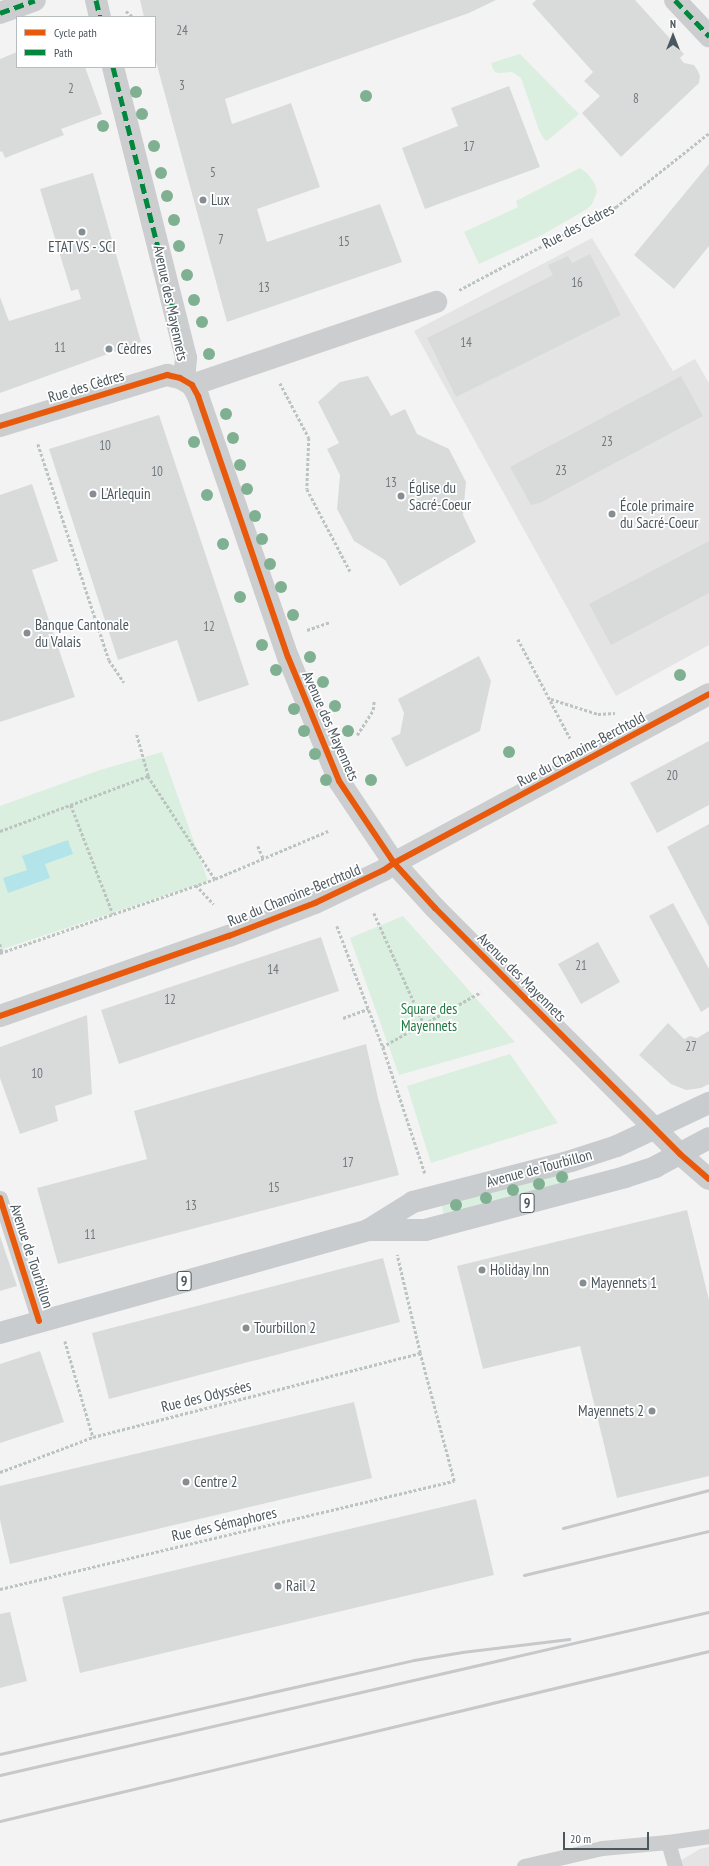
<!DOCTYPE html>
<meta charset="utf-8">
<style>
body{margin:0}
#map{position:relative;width:709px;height:1866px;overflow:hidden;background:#f3f3f3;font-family:"PT Sans Narrow",sans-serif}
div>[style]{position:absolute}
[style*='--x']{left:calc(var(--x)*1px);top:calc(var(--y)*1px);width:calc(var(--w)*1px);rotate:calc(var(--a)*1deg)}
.education>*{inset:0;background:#e5e4e4}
.green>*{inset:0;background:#daefe0}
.water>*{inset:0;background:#b3e4e9}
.building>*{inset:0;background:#d9dbdb}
.path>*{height:2.5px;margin-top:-1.25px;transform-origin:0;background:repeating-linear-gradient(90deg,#bbc4c0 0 3px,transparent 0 5px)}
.service>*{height:15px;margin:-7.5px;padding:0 7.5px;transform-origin:7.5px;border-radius:7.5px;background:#cbcdce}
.minor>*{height:22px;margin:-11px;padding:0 11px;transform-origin:11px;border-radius:11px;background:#cbcdce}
.primary>*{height:22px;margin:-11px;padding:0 11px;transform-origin:11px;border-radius:11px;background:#c8ccce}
.rail>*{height:3px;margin:-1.5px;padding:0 1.5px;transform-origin:1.5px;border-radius:1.5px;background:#c7c8c9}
.quiet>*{height:5px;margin-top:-2.5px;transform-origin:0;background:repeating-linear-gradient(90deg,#00873e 0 10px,transparent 0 15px)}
.cycleway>*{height:6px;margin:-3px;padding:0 3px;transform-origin:3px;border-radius:3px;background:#e8590c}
.trees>*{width:12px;height:12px;margin:-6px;border-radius:50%;background:#80b092}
.dots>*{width:11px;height:11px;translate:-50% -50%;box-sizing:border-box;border:2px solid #fff;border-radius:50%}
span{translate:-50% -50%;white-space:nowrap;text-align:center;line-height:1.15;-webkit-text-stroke:3.5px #fff;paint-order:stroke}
.number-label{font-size:13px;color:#70797e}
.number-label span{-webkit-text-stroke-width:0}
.shield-label span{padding:1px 3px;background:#fff;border:1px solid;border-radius:3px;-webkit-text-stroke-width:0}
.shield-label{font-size:14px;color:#4b575e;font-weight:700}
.poi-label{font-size:15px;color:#4b575e}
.left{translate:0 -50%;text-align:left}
.right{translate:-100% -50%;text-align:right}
.street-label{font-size:15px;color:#4b575e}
.park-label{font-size:15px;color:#217a43}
.legend{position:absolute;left:16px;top:16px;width:140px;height:52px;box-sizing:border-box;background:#fff;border:1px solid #b7bcbf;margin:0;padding:5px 7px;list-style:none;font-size:12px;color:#4b575e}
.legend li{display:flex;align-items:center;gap:8px;height:20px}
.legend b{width:20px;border:1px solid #b7bcbf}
.north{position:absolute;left:653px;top:16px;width:40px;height:40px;-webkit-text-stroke:3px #fff;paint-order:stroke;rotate:0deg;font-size:11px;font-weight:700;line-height:16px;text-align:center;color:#4b575e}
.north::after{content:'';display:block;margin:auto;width:14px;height:18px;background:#4b575e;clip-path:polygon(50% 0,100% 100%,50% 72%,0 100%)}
.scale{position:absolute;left:563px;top:1832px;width:86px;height:18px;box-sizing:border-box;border:2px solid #4b575e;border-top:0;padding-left:5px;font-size:12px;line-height:14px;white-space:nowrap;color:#4b575e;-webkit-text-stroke:3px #fff;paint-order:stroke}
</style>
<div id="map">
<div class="education">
<i style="clip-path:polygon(592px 238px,673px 371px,695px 359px,709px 383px,709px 645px,616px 696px,414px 331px)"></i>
<i style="clip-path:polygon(709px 1847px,709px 1866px,671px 1866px,700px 1849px)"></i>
</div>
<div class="green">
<i style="clip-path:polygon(520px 54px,579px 114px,547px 141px,544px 139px,539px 130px,521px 78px,512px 72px,499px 73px,495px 72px,493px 69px,491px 63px)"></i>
<i style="clip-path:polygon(580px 168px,587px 173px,595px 184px,597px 192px,592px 204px,587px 209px,542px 235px,479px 264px,464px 232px,518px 207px,516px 201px)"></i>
<i style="clip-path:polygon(162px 752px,208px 881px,0 950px,0 806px,100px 770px)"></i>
<i style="clip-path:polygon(403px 916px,515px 1042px,399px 1075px,350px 938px)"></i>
<i style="clip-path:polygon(510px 1054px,558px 1123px,431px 1163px,407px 1086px)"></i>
<i style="clip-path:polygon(567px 1168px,570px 1182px,444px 1216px,441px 1202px)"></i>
</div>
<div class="water">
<i style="clip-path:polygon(68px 840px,73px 854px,45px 864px,50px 878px,8px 893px,3px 878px,27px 870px,22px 856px)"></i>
</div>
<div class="building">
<i style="clip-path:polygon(140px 0,496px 0,469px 13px,225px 99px,232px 124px,291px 103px,320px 187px,257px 209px,267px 242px,380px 204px,402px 262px,227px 322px,155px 58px,155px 17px,144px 17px)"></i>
<i style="clip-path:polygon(536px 0,635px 0,684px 54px,680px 58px,684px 63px,694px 65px,698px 71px,700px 76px,699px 83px,621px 157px,582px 113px,600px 96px,584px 81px,593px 72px,532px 4px)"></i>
<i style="clip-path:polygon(17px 52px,17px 67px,85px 67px,102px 114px,61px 129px,64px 135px,5px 158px,2px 151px,0 152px,0 59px)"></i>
<i style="clip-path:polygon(509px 86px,540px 167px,425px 209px,402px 148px,458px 126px,451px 108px)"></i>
<i style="clip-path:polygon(709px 164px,709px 246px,674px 289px,634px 255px)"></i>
<i style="clip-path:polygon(93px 173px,141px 342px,0 393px,0 297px,9px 321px,81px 299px,78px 289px,71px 291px,40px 189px)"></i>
<i style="clip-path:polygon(590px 254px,621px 315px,456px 397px,427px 338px,553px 275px,548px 265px,568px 256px,572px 263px)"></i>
<i style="clip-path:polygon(368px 376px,391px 416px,405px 409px,417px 434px,449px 449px,466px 482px,463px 515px,476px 542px,400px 586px,385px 560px,354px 541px,337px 509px,340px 475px,327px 449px,339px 443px,318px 402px,340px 382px)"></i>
<i style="clip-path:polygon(681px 376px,703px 416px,540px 503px,531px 505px,510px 467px)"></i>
<i style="clip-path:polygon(159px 415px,249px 685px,198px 702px,177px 640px,118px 660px,49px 449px)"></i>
<i style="clip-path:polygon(32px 484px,58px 561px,32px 570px,75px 697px,0 722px,0 495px)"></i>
<i style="clip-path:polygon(709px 541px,709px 593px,611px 645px,589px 604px)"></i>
<i style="clip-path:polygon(479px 656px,491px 681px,480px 731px,406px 767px,391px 738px,400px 734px,404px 713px,398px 699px)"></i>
<i style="clip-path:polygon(709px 741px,709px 805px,657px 833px,630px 783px)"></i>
<i style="clip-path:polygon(709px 824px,709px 927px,667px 847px)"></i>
<i style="clip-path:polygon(673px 903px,709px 969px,709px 1007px,701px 1012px,649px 916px)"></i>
<i style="clip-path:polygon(321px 937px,339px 991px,119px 1064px,101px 1010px)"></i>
<i style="clip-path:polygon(598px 942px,620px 982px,581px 1004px,558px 964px)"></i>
<i style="clip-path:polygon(87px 1015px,92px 1094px,55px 1106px,58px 1121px,20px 1134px,0 1078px,0 1047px)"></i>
<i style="clip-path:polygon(668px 1023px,684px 1039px,690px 1036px,697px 1038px,709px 1031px,709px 1084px,701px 1088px,686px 1090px,671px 1084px,639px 1055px)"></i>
<i style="clip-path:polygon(366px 1044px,378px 1098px,399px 1175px,58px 1264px,37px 1188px,147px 1159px,134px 1111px)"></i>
<i style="clip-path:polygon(687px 1210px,709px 1300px,709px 1476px,617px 1498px,580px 1346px,483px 1369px,457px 1266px)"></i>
<i style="clip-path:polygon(0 1236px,17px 1286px,0 1291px)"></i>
<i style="clip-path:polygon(383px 1258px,400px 1322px,109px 1399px,92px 1333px)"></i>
<i style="clip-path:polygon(40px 1351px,64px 1422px,0 1443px,0 1364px)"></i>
<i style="clip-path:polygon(354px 1402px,372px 1478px,10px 1564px,0 1520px,0 1486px)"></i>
<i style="clip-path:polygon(476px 1499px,494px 1575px,80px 1673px,62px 1597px)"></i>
<i style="clip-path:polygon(10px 1612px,27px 1681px,0 1688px,0 1614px)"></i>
</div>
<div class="path">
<i style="--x:126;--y:11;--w:8;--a:40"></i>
<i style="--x:132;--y:16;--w:2;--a:153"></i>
<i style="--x:459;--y:290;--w:178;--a:-27.9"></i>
<i style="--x:616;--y:207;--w:119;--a:-38.5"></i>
<i style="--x:280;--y:383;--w:62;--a:62.2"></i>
<i style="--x:309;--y:438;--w:51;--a:92.2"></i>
<i style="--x:307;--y:489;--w:93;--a:62.3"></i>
<i style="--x:38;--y:444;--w:227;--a:71.8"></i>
<i style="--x:109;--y:660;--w:27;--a:56"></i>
<i style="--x:307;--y:630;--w:24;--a:-19"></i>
<i style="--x:518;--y:639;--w:112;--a:62.3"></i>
<i style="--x:551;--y:699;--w:49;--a:17.7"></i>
<i style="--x:598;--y:714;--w:17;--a:-3"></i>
<i style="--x:357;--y:735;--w:30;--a:-57"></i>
<i style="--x:373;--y:710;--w:10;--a:-84"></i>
<i style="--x:148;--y:776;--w:123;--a:57"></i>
<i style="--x:71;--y:805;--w:117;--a:68.9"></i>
<i style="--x:0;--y:831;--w:158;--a:-20.4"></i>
<i style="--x:148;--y:776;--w:45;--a:-105.6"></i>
<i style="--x:258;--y:846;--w:13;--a:67"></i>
<i style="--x:196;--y:885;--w:26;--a:47"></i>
<i style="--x:374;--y:913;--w:122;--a:65.8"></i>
<i style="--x:424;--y:1024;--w:47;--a:150.7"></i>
<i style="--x:383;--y:1047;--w:133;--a:71.6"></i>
<i style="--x:337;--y:926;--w:129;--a:69.2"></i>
<i style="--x:0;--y:944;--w:8;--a:76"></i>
<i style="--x:0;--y:953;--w:227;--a:-19"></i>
<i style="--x:215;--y:879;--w:123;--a:-23"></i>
<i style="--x:343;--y:1018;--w:27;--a:-20"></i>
<i style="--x:424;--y:1024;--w:65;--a:-29.3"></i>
<i style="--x:65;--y:1341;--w:100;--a:73.7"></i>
<i style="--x:0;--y:1472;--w:99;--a:-20.6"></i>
<i style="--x:93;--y:1437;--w:338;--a:-14.4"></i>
<i style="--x:0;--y:1589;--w:467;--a:-13.4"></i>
<i style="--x:454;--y:1481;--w:132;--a:-104.9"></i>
<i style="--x:420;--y:1353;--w:101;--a:-103.2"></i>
</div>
<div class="service">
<i style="--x:0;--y:1198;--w:129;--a:72.4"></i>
<i style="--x:668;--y:1842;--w:41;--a:-8.3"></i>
<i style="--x:524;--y:1866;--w:80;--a:-13"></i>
<i style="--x:602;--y:1848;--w:66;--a:-5.2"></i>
<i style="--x:668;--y:1842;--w:25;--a:74"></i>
</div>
<div class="minor">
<i style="--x:96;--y:0;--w:17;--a:77"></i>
<i style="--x:675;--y:0;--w:50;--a:46.6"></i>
<i style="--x:0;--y:13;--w:37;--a:-20"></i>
<i style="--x:113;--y:67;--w:300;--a:75.9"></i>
<i style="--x:186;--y:358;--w:11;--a:95"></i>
<i style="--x:185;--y:369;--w:10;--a:119"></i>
<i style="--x:192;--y:385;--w:258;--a:-18.8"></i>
<i style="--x:0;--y:426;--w:175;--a:-17"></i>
<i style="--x:167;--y:375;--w:13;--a:13"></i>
<i style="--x:180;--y:378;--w:14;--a:30"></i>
<i style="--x:192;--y:385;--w:13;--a:61"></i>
<i style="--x:198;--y:396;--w:276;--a:71"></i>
<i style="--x:288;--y:657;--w:134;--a:67.6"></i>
<i style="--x:339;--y:781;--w:99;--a:56.1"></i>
<i style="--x:394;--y:863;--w:61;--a:47.7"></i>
<i style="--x:435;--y:908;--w:347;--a:45.1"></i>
<i style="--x:680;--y:1154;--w:38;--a:41"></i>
<i style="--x:0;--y:1016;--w:243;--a:-19.3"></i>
<i style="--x:229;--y:936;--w:92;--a:-21"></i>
<i style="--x:315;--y:903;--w:76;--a:-25.6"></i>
<i style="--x:384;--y:870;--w:12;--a:-35"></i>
<i style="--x:394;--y:863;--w:357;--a:-28.2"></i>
</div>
<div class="primary">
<i style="--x:368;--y:1230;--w:53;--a:-31.9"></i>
<i style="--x:413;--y:1202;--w:163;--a:-14.5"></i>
<i style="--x:571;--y:1161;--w:48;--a:-18.1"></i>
<i style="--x:617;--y:1146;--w:102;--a:-25.1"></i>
<i style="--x:0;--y:1333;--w:382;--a:-15.6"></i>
<i style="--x:368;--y:1230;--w:57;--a:0"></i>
<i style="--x:425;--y:1230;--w:207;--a:-14.8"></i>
<i style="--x:625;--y:1177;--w:32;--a:-18"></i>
<i style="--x:655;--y:1167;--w:61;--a:-28.2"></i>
</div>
<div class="rail">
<i style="--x:563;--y:1528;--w:151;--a:-14.6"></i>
<i style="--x:524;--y:1575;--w:190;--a:-13.4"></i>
<i style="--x:0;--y:1754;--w:425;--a:-12.8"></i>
<i style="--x:414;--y:1660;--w:49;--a:-9.5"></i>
<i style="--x:462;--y:1652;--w:108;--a:-6.9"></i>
<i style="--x:0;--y:1775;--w:727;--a:-12.95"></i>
<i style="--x:0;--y:1821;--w:729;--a:-13.48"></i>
</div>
<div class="quiet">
<i style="--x:96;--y:0;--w:17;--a:77"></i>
<i style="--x:675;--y:0;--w:50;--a:46.6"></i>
<i style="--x:0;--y:13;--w:37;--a:-20"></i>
<i style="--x:113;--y:67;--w:272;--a:76"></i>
</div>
<div class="cycleway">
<i style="--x:0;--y:426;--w:175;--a:-17"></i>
<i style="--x:167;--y:375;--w:13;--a:13"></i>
<i style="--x:180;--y:378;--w:14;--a:30"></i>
<i style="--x:192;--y:385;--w:13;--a:61"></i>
<i style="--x:198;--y:396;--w:276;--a:71"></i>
<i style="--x:288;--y:657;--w:134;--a:67.6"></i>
<i style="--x:339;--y:781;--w:99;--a:56.1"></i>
<i style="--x:394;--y:863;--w:61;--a:47.7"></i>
<i style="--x:435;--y:908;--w:347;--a:45.1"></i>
<i style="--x:680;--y:1154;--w:38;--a:41"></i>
<i style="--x:0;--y:1016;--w:243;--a:-19.3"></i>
<i style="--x:229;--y:936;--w:92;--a:-21"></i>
<i style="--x:315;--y:903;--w:76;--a:-25.6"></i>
<i style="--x:384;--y:870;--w:12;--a:-35"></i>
<i style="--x:394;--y:863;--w:357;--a:-28.2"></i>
<i style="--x:0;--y:1198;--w:129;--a:72.4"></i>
</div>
<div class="trees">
<i style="left:136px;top:92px"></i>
<i style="left:366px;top:96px"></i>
<i style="left:142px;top:114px"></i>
<i style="left:103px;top:126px"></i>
<i style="left:154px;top:146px"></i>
<i style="left:161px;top:173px"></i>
<i style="left:167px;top:196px"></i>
<i style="left:174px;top:220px"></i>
<i style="left:179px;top:246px"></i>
<i style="left:187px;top:275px"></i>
<i style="left:194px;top:300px"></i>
<i style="left:202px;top:322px"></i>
<i style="left:209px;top:354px"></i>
<i style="left:226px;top:414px"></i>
<i style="left:233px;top:438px"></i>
<i style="left:194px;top:442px"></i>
<i style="left:240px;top:465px"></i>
<i style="left:247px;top:489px"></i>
<i style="left:207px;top:495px"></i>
<i style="left:255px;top:516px"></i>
<i style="left:262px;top:539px"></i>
<i style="left:223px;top:544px"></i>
<i style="left:270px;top:564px"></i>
<i style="left:281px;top:587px"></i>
<i style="left:240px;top:597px"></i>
<i style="left:293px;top:615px"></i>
<i style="left:262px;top:645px"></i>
<i style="left:310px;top:657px"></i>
<i style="left:276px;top:670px"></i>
<i style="left:680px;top:675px"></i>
<i style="left:323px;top:682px"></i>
<i style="left:335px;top:706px"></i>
<i style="left:294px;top:709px"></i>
<i style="left:304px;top:731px"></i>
<i style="left:348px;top:731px"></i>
<i style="left:509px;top:752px"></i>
<i style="left:315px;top:754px"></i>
<i style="left:326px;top:780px"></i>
<i style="left:371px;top:780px"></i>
<i style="left:562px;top:1177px"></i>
<i style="left:539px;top:1184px"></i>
<i style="left:513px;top:1190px"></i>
<i style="left:486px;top:1198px"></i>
<i style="left:456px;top:1205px"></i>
</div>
<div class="dots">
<i style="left:203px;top:200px;background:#868e92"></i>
<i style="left:82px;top:232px;background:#868e92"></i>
<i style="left:109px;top:349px;background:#868e92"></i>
<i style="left:93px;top:494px;background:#868e92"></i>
<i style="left:401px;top:496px;background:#868e92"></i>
<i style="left:612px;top:514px;background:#868e92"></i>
<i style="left:27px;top:633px;background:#868e92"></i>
<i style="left:482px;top:1270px;background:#868e92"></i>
<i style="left:583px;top:1283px;background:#868e92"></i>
<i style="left:246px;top:1328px;background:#868e92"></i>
<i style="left:652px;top:1411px;background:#868e92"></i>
<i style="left:186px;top:1482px;background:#868e92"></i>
<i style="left:278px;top:1586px;background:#868e92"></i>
</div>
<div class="number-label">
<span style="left:182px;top:31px">24</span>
<span style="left:182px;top:86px">3</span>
<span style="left:71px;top:89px">2</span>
<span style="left:636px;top:99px">8</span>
<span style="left:469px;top:147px">17</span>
<span style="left:213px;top:173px">5</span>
<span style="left:221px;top:240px">7</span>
<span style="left:344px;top:242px">15</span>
<span style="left:577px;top:283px">16</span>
<span style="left:264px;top:288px">13</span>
<span style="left:466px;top:343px">14</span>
<span style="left:60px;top:348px">11</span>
<span style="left:607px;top:442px">23</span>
<span style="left:105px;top:446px">10</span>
<span style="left:561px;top:471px">23</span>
<span style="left:157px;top:472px">10</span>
<span style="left:391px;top:483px">13</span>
<span style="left:209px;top:627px">12</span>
<span style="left:672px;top:776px">20</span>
<span style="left:581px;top:966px">21</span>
<span style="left:273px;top:970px">14</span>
<span style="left:170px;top:1000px">12</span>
<span style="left:691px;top:1047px">27</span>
<span style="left:37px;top:1074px">10</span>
<span style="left:348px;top:1163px">17</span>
<span style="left:274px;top:1188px">15</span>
<span style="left:191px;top:1206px">13</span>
<span style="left:90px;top:1235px">11</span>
</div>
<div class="shield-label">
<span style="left:527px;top:1203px">9</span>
<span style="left:184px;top:1281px">9</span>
</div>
<div class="poi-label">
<span class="left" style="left:211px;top:200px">Lux</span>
<span style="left:82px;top:247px">ETAT VS - SCI</span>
<span class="left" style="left:117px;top:349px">Cèdres</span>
<span class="left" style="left:409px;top:496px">Église du<br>Sacré-Coeur</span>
<span class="left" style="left:101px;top:494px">L'Arlequin</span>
<span class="left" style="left:620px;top:514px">École primaire<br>du Sacré-Coeur</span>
<span class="left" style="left:35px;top:633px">Banque Cantonale<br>du Valais</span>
<span class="left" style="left:490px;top:1270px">Holiday Inn</span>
<span class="left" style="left:591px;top:1283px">Mayennets 1</span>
<span class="left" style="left:254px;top:1328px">Tourbillon 2</span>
<span class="right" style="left:644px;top:1411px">Mayennets 2</span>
<span class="left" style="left:194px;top:1482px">Centre 2</span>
<span class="left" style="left:286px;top:1586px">Rail 2</span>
</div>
<div class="street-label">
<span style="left:578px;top:226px;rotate:-28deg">Rue des Cèdres</span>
<span style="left:171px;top:303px;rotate:78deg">Avenue des Mayennets</span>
<span style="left:86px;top:386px;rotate:-17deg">Rue des Cèdres</span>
<span style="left:331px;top:726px;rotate:66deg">Avenue des Mayennets</span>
<span style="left:581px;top:749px;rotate:-28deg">Rue du Chanoine-Berchtold</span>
<span style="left:294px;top:895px;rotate:-22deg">Rue du Chanoine-Berchtold</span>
<span style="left:522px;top:977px;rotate:45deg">Avenue des Mayennets</span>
<span style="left:539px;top:1168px;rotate:-15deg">Avenue de Tourbillon</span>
<span style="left:32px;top:1256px;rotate:72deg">Avenue de Tourbillon</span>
<span style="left:206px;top:1396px;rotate:-14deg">Rue des Odyssées</span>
<span style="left:224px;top:1524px;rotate:-13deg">Rue des Sémaphores</span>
</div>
<div class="park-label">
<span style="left:429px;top:1017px">Square des<br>Mayennets</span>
</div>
<ul class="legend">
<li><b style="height:5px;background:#e8590c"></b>Cycle path</li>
<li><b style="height:5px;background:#00873e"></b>Path</li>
</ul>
<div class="north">N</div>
<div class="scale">20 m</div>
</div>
